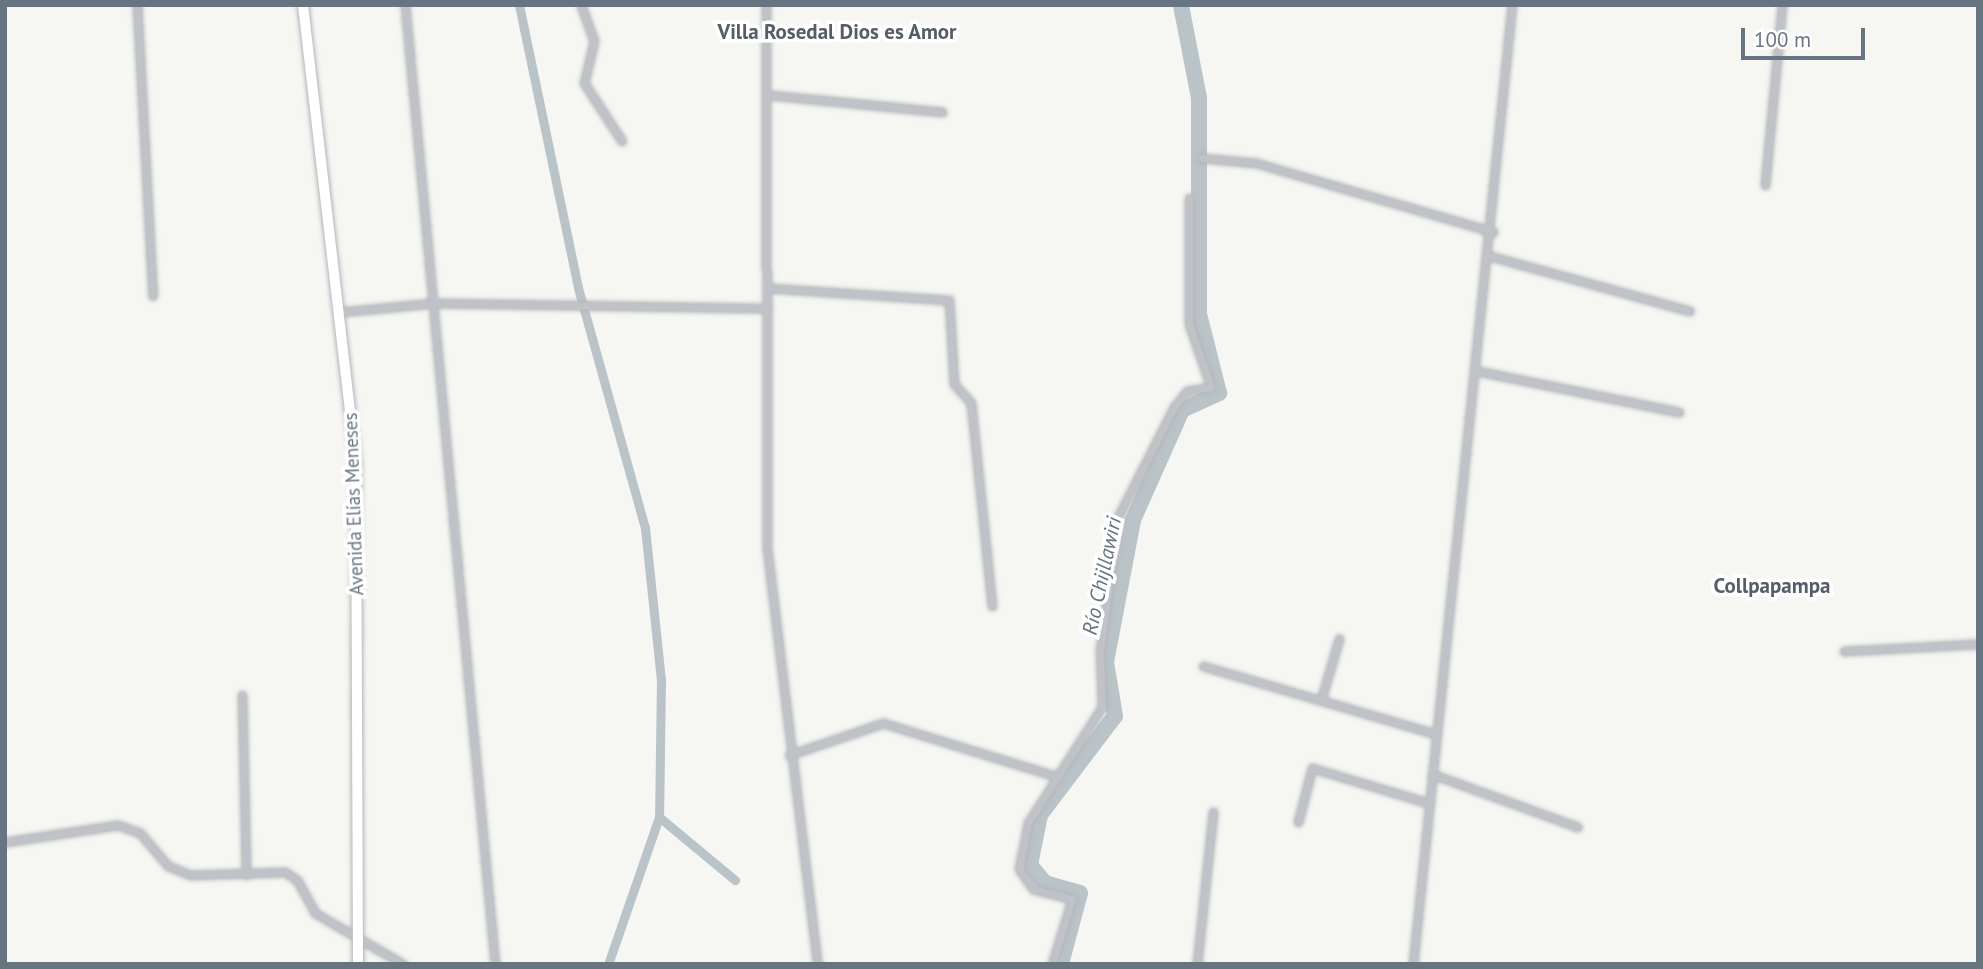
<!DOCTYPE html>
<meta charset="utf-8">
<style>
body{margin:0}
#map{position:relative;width:1983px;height:969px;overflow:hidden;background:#f6f6f3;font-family:"PT Sans",sans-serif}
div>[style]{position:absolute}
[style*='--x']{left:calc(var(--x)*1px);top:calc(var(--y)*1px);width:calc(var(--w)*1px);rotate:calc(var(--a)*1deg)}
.canal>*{height:9px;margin:-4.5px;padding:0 4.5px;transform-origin:4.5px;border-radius:4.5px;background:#bac3c8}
.river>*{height:16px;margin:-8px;padding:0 8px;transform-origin:8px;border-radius:8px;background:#bac3c8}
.roads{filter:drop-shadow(0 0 2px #b3b6ba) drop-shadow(0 0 2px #b3b6ba)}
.street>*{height:7px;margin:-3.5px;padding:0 3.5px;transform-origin:3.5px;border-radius:3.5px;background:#bfc2c6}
.primary>*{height:10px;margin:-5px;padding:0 5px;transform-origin:5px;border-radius:5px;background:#fff}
span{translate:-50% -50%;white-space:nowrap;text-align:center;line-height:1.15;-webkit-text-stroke:7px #fff;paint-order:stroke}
.street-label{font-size:19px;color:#677481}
.neighbourhood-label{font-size:21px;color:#555d67;font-weight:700}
.water-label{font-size:21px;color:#63747e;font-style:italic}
.frame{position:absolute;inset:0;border:7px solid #677481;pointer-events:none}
.scale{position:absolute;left:1741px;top:28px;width:124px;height:32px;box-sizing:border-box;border:4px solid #677481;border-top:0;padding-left:9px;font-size:21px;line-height:24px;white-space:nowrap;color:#677481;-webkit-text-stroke:5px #fff;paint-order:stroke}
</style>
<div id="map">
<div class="canal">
<i style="--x:519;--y:5;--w:289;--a:78.2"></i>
<i style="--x:578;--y:288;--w:249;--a:74.4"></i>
<i style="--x:645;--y:528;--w:152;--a:84"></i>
<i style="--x:661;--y:679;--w:138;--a:90.8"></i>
<i style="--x:659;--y:817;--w:156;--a:109.1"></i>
<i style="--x:659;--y:817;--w:99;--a:39.7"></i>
</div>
<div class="river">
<i style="--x:1061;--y:964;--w:73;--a:-75"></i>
<i style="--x:1080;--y:893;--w:36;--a:-164"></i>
<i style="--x:1045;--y:883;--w:23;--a:-130"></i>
<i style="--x:1030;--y:865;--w:51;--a:-78.7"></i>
<i style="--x:1040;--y:815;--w:124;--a:-52.9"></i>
<i style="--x:1115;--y:716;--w:55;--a:-99.5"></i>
<i style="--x:1106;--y:662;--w:145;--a:-79.2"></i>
<i style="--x:1133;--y:520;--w:120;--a:-66"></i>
<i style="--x:1182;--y:410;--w:41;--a:-24.7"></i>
<i style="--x:1219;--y:393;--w:81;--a:-104.2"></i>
<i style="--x:1199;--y:314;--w:216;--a:-90"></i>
<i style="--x:1199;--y:98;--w:95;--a:-101"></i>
</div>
<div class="roads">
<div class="street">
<i style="--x:137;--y:5;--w:291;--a:86.9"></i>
<i style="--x:405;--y:5;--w:963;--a:84.64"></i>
<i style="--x:581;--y:5;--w:38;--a:70"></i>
<i style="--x:594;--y:41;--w:43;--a:103.4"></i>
<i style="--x:584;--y:83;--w:69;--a:56.8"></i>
<i style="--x:766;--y:5;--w:543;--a:89.89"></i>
<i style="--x:767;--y:548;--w:419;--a:83.1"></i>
<i style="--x:770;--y:95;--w:173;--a:5.6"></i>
<i style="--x:1202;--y:158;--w:54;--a:5.3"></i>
<i style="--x:1256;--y:163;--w:247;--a:16.2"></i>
<i style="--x:1765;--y:185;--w:181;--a:-84.6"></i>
<i style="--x:1490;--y:256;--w:207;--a:15.4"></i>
<i style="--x:768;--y:288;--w:181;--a:3.8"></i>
<i style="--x:949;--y:300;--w:84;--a:86.6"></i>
<i style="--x:954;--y:384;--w:25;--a:48"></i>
<i style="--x:971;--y:403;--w:204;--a:84.1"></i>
<i style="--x:340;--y:312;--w:95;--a:-5.4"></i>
<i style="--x:435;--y:303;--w:333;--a:0.9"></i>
<i style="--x:1477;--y:371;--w:206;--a:11.5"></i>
<i style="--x:1844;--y:651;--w:134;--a:-3"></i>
<i style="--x:1203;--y:666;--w:242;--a:16.3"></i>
<i style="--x:242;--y:695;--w:180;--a:88.7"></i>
<i style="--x:1321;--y:700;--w:64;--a:-73.6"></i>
<i style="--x:789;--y:755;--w:99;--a:-18.8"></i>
<i style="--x:883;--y:723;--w:183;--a:17.1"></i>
<i style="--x:1432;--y:774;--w:155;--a:20"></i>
<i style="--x:1298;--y:822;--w:56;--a:-75.5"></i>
<i style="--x:1312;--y:768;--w:122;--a:16.7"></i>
<i style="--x:5;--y:842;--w:114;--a:-8.6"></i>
<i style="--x:118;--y:825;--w:23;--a:20"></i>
<i style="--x:140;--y:833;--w:43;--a:49.7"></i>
<i style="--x:168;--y:866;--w:24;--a:22"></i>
<i style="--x:190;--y:875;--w:95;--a:-1.8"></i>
<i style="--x:285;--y:872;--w:14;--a:34"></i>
<i style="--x:297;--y:880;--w:38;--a:61"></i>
<i style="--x:315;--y:913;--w:102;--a:30.1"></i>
<i style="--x:1052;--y:964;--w:68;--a:-72.9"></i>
<i style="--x:1072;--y:899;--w:40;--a:-165.6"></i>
<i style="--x:1033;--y:889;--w:24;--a:-125"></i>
<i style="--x:1019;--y:869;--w:47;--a:-78.9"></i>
<i style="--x:1028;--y:823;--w:138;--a:-57.5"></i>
<i style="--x:1102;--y:707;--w:56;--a:-92"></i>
<i style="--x:1100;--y:651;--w:135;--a:-82.3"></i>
<i style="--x:1118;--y:517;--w:123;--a:-63"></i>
<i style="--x:1174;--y:407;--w:21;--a:-51"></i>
<i style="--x:1187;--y:391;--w:24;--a:-9"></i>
<i style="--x:1211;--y:387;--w:67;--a:-109.2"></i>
<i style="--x:1189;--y:324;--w:126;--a:-90"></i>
<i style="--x:1197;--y:964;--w:153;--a:-84"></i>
<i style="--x:1413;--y:964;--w:964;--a:-84.11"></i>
</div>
<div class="primary">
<i style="--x:303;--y:5;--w:461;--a:83.4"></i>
<i style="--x:356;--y:463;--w:501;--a:89.77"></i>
</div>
</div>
<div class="street-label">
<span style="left:354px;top:504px;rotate:-92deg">Avenida Elías Meneses</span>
</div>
<div class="neighbourhood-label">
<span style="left:837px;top:32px">Villa Rosedal Dios es Amor</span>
<span style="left:1772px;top:586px">Collpapampa</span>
</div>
<div class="water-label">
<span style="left:1102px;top:576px;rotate:-78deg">Río Chijllawiri</span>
</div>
<div class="frame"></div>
<div class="scale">100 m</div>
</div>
